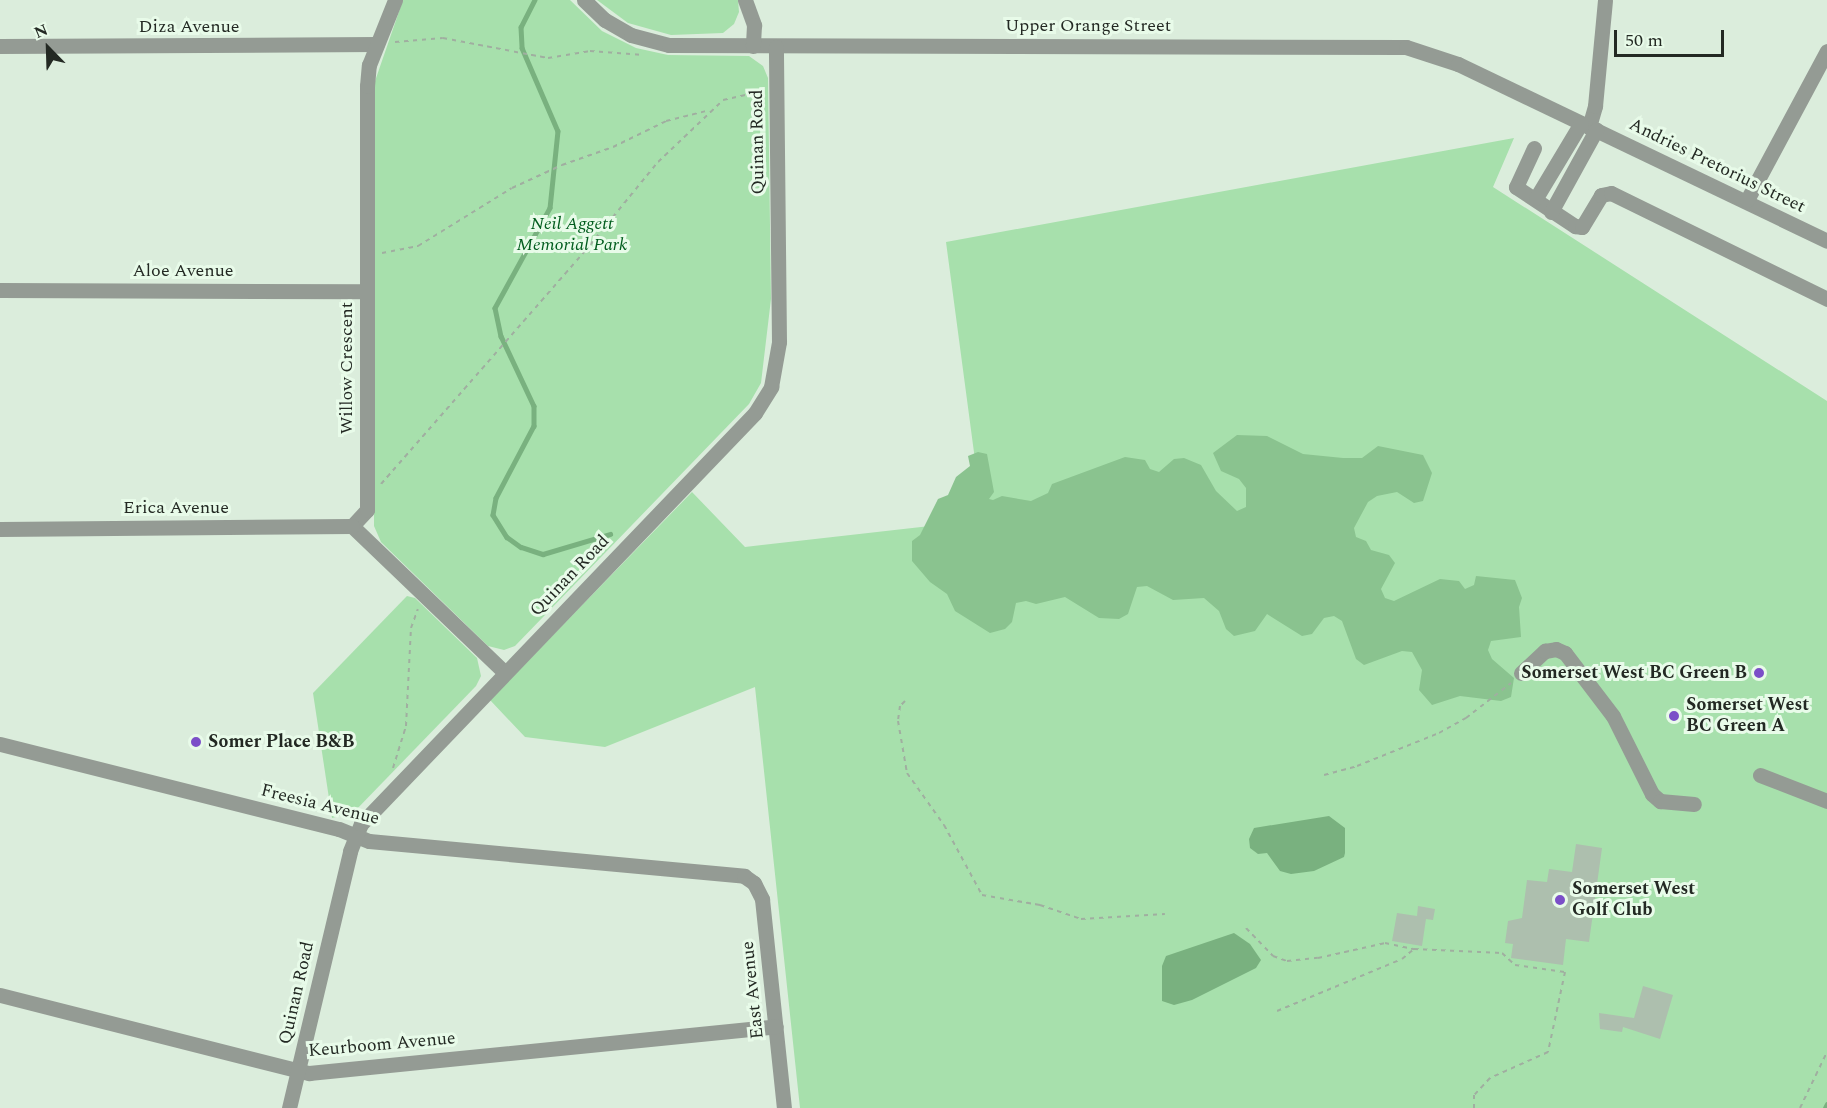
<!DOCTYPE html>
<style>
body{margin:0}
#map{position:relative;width:1827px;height:1108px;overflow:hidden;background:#dbeddc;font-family:Spectral,serif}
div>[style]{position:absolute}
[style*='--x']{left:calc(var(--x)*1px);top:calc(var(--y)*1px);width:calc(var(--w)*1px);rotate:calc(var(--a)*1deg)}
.green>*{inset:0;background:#a7e0ac}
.forest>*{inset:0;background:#8ac38f}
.water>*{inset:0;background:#79b17f}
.stream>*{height:4.5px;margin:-2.25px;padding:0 2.25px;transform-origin:2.25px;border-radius:2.25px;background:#79b17f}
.building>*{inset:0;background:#adbfae}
.path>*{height:2px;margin-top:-1px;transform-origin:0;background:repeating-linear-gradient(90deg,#a0aea0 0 4.5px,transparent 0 9px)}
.minor>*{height:15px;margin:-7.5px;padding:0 7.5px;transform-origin:7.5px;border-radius:7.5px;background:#949b94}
.dots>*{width:16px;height:16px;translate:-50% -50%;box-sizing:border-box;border:3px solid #e8fbe9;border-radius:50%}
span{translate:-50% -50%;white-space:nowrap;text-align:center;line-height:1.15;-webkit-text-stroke:6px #e8fbe9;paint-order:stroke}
.street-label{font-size:18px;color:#232923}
.park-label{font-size:18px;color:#025d1e;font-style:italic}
.poi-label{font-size:18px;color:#232923;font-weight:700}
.right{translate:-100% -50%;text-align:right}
.left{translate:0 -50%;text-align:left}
.north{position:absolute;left:18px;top:18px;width:60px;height:60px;-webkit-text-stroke:4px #e8fbe9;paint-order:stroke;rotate:337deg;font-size:16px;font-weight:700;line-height:24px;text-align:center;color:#232923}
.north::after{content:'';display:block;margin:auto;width:21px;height:27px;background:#232923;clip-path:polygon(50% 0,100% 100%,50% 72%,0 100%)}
.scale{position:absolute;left:1614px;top:30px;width:110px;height:27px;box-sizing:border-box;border:3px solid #232923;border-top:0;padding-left:8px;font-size:18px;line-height:21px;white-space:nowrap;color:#232923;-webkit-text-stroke:4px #e8fbe9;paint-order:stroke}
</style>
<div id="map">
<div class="green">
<i style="clip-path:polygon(403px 0,570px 0,602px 31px,636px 48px,668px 55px,749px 56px,763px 66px,768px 78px,771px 299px,761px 383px,749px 404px,515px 646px,504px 650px,488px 646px,381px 542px,374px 526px,374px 84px)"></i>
<i style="clip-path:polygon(597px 0,738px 0,739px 12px,734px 24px,723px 33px,671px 35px,628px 23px)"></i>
<i style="clip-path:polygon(1514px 138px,1493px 187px,1827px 401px,1827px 1108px,800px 1108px,755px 687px,605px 747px,525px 737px,490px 700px,692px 492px,745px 547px,983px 520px,946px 242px)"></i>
<i style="clip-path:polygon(407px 596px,415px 598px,477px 658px,481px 676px,476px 686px,354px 812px,332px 818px,313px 693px)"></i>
</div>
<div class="forest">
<i style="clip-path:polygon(1237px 435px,1267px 436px,1303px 454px,1343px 458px,1362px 458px,1378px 446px,1423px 455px,1432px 473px,1423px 501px,1414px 503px,1397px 492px,1377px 496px,1368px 502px,1354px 528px,1356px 537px,1366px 541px,1371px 550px,1389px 555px,1395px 563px,1381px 589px,1385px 598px,1394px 601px,1440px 579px,1459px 581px,1465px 589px,1474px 585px,1476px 576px,1515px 580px,1522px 598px,1519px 607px,1521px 637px,1491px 641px,1488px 650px,1492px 659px,1514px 678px,1511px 697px,1501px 701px,1460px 696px,1432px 705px,1419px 690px,1422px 670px,1412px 652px,1402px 651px,1364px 665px,1356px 659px,1342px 621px,1334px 616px,1324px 618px,1312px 634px,1302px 636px,1267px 614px,1255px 631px,1234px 636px,1226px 629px,1219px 611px,1204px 598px,1173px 600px,1147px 586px,1137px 587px,1128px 614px,1119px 619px,1099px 618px,1065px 597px,1036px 604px,1026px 601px,1016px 603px,1012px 622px,1005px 629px,990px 633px,955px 611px,947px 594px,930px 582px,912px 561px,912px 541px,920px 535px,938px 499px,948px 495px,956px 477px,970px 466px,968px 456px,978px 452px,987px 454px,994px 492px,989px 499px,993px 500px,1002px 496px,1031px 501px,1048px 493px,1052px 484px,1125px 457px,1145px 460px,1150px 469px,1159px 472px,1174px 459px,1184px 458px,1201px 465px,1216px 491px,1237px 511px,1246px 507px,1246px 488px,1239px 479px,1221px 471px,1213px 453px)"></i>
</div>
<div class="water">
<i style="clip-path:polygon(1329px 816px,1345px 828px,1345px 853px,1344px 857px,1314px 871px,1291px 874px,1280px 871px,1267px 853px,1258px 854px,1250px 848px,1249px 839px,1254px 828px)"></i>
<i style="clip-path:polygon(1234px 933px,1250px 944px,1261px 960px,1256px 968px,1192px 1000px,1174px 1005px,1162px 1001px,1162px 966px,1166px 956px)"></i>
</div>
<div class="stream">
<i style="--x:535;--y:0;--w:30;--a:117"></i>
<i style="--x:521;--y:27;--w:21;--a:87"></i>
<i style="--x:522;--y:48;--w:90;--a:66.6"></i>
<i style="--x:558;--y:131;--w:77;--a:95.9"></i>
<i style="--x:550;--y:208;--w:114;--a:118.8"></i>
<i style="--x:495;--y:308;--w:29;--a:78"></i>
<i style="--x:501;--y:336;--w:77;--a:64.8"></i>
<i style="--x:534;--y:406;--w:20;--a:90"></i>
<i style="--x:534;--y:426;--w:81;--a:117.8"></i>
<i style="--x:496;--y:498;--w:17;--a:100"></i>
<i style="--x:493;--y:515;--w:26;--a:58"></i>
<i style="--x:507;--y:537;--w:17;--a:36"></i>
<i style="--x:521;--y:547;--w:23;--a:18"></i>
<i style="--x:543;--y:554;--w:70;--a:-16.6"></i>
<i style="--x:1825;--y:1108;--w:4;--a:-63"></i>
</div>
<div class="building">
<i style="clip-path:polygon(1576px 844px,1602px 848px,1589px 942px,1566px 939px,1563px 965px,1511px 958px,1513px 944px,1505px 943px,1508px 921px,1522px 918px,1527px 880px,1547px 882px,1549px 869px,1572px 872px)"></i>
<i style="clip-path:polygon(1418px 906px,1435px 909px,1433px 920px,1426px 919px,1422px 946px,1392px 941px,1397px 913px,1417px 916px)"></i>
<i style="clip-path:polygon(1643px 986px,1673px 995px,1660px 1039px,1623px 1027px,1622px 1032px,1600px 1029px,1599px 1013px,1634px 1018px)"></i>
</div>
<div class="path">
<i style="--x:395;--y:42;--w:48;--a:-4.8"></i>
<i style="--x:443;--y:38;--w:107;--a:10.8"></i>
<i style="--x:548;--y:58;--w:43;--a:-9.5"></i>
<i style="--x:590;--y:51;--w:54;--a:4.2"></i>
<i style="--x:382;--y:253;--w:37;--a:-11"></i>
<i style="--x:418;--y:246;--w:110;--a:-31.7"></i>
<i style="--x:512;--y:188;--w:55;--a:-24.7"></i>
<i style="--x:562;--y:165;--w:54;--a:-19.4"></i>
<i style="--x:613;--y:147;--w:59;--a:-26.1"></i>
<i style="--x:666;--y:121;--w:45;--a:-14"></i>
<i style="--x:381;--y:484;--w:317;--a:-48.8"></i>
<i style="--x:590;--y:245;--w:107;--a:-50.7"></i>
<i style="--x:658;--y:162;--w:90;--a:-43.6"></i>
<i style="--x:723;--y:100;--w:41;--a:-12.7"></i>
<i style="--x:905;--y:701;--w:7;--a:135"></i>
<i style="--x:900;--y:706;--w:15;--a:98"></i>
<i style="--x:898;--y:721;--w:53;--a:80.2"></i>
<i style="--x:907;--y:773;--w:64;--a:54.6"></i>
<i style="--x:944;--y:825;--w:80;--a:61.5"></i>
<i style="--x:982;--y:895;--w:59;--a:9.8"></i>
<i style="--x:1040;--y:905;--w:43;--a:18.9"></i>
<i style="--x:1081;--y:919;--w:84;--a:-3.4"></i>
<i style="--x:393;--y:768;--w:44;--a:-72.8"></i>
<i style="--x:406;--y:726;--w:98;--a:-87.1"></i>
<i style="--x:411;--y:628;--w:20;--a:-70"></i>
<i style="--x:1324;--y:775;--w:34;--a:-15"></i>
<i style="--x:1357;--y:766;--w:88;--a:-21.9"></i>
<i style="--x:1439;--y:733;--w:31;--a:-29"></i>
<i style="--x:1466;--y:718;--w:57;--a:-37.9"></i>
<i style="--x:1246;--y:928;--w:39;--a:46"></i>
<i style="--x:1273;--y:956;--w:15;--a:20"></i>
<i style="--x:1287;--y:961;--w:31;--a:-6"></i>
<i style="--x:1318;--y:958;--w:69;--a:-12.6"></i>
<i style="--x:1385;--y:943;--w:30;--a:12"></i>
<i style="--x:1414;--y:949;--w:88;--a:2.6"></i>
<i style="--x:1502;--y:953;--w:18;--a:43"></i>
<i style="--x:1515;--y:965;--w:50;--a:8"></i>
<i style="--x:1565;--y:972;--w:82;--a:102"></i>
<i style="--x:1548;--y:1052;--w:64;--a:155.9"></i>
<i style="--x:1490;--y:1078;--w:23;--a:133"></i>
<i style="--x:1474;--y:1095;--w:13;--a:90"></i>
<i style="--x:1277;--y:1011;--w:135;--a:-22.6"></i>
<i style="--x:1402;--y:959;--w:16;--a:-40"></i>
<i style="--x:1800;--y:1108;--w:62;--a:-64.3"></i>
</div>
<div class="minor">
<i style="--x:584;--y:0;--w:29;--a:44"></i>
<i style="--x:605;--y:20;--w:30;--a:30"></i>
<i style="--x:631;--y:35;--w:39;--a:15"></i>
<i style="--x:669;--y:45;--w:737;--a:0.16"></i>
<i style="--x:1406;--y:47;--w:55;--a:18.1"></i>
<i style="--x:1458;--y:64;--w:409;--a:25.6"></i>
<i style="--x:745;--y:0;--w:27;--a:70"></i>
<i style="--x:754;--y:25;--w:21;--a:93"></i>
<i style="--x:0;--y:46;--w:377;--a:-0.3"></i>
<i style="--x:1589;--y:127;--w:22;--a:-74"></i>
<i style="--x:1595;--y:106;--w:106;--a:-84.6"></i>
<i style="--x:1534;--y:148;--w:43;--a:114.8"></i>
<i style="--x:1516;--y:187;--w:71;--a:33.5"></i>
<i style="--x:1575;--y:226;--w:7;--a:8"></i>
<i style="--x:1582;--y:227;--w:37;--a:-59"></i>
<i style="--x:1601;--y:195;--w:10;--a:-11"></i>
<i style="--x:1611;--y:193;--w:241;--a:26.1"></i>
<i style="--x:1536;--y:198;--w:87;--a:-59"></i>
<i style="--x:1747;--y:200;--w:169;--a:-61.8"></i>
<i style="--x:1551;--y:212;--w:94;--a:-61.2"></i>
<i style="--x:0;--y:290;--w:367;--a:0.2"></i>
<i style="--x:352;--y:526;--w:22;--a:-47"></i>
<i style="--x:367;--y:510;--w:424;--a:-90"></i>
<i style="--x:367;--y:86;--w:21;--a:-85"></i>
<i style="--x:369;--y:65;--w:70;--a:-68.2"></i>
<i style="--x:352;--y:526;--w:211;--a:43.8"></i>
<i style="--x:0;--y:529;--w:352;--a:-0.5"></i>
<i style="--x:1521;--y:673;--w:33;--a:-43"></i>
<i style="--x:1545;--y:651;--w:11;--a:-10"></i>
<i style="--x:1556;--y:649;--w:10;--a:24"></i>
<i style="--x:1565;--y:653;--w:79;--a:52.7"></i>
<i style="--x:1613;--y:716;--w:87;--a:63.4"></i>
<i style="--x:1652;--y:794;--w:11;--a:41"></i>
<i style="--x:1660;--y:801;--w:34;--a:5"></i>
<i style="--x:0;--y:744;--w:349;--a:14.1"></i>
<i style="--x:339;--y:829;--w:32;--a:22"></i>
<i style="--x:369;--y:841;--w:377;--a:5.3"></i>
<i style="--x:744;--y:876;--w:12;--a:35"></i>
<i style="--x:754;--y:883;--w:18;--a:63"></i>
<i style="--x:762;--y:899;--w:210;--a:84"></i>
<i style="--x:1760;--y:775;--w:72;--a:21.2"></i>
<i style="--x:0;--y:995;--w:319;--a:14.2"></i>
<i style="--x:309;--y:1073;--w:469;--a:-5.7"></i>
<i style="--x:289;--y:1108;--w:264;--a:-76.6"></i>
<i style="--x:350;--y:851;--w:29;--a:-68"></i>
<i style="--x:361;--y:824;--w:569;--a:-46.21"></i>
<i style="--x:755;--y:413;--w:31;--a:-58"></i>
<i style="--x:771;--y:387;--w:46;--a:-79.9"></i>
<i style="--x:779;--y:342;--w:295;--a:-90.6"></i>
</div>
<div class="dots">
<i style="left:1759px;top:673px;background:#7b4fc8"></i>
<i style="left:1674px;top:716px;background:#7b4fc8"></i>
<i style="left:196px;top:742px;background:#7b4fc8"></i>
<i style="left:1560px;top:900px;background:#7b4fc8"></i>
</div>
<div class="street-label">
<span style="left:1088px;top:26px">Upper Orange Street</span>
<span style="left:189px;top:27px">Diza Avenue</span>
<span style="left:758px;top:142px;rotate:-91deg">Quinan Road</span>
<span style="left:1717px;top:166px;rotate:26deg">Andries Pretorius Street</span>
<span style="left:183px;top:271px">Aloe Avenue</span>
<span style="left:347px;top:368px;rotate:-90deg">Willow Crescent</span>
<span style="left:176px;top:508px">Erica Avenue</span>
<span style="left:570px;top:576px;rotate:-46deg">Quinan Road</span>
<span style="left:320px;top:805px;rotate:14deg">Freesia Avenue</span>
<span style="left:753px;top:990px;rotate:-96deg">East Avenue</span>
<span style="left:297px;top:993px;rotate:-77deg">Quinan Road</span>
<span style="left:382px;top:1045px;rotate:-5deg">Keurboom Avenue</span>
</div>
<div class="park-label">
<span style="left:572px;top:235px">Neil Aggett<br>Memorial Park</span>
</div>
<div class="poi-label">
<span class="right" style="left:1747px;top:673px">Somerset West BC Green B</span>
<span class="left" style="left:1686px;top:716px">Somerset West<br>BC Green A</span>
<span class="left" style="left:208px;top:742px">Somer Place B&amp;B</span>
<span class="left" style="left:1572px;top:900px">Somerset West<br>Golf Club</span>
</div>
<div class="north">N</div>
<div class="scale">50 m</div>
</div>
